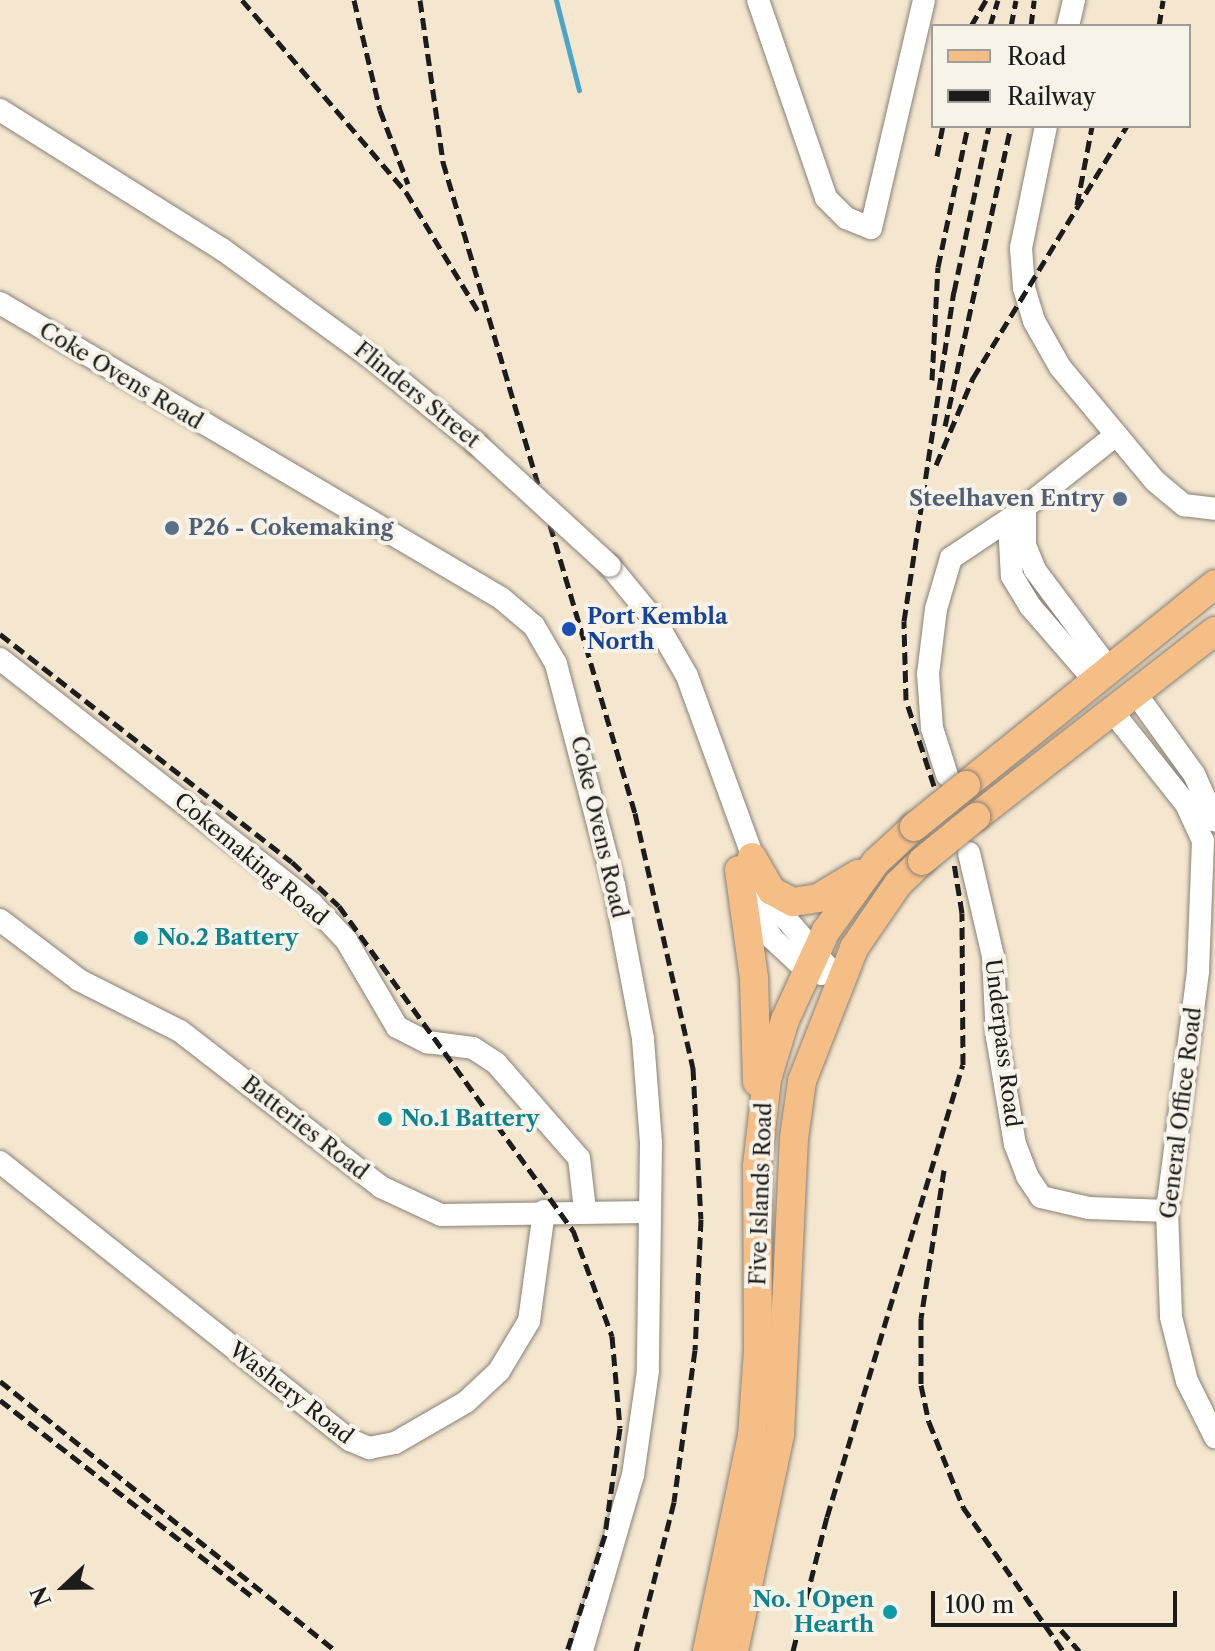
<!DOCTYPE html>
<style>
body{margin:0}
#map{position:relative;width:1215px;height:1651px;overflow:hidden;background:#f4e6cf;font-family:"Libre Caslon Text",serif}
div>[style]{position:absolute}
[style*='--x']{left:calc(var(--x)*1px);top:calc(var(--y)*1px);width:calc(var(--w)*1px);rotate:calc(var(--a)*1deg)}
.stream>*{height:5px;margin:-2.5px;padding:0 2.5px;transform-origin:2.5px;border-radius:2.5px;background:#4aa5c8}
.roads{filter:drop-shadow(0 0 2px #888176) drop-shadow(0 0 2px #888176)}
.minor>*{height:22px;margin:-11px;padding:0 11px;transform-origin:11px;border-radius:11px;background:#fff}
.major>*{height:28px;margin:-14px;padding:0 14px;transform-origin:14px;border-radius:14px;background:#f6be87}
.rail>*{height:5px;margin-top:-2.5px;transform-origin:0;background:repeating-linear-gradient(90deg,#1c1c1c 0 12px,transparent 0 18px)}
.bridges{filter:drop-shadow(0 0 2px #888176) drop-shadow(0 0 2px #888176)}
.minor-bridge>*{height:22px;margin:-11px;padding:0 11px;transform-origin:11px;border-radius:11px;background:#fff}
.major-bridge>*{height:28px;margin:-14px;padding:0 14px;transform-origin:14px;border-radius:14px;background:#f6be87}
.dots>*{width:22px;height:22px;translate:-50% -50%;box-sizing:border-box;border:4px solid #f7f3e8;border-radius:50%}
span{translate:-50% -50%;white-space:nowrap;text-align:center;line-height:1.15;-webkit-text-stroke:8px #f7f3e8;paint-order:stroke}
.street-label{font-size:22px;color:#1c1c1c}
.service-label{font-size:22px;color:#4e5e75;font-weight:700}
.right{translate:-100% -50%;text-align:right}
.left{translate:0 -50%;text-align:left}
.transit-label{font-size:22px;color:#164399;font-weight:700}
.culture-label{font-size:22px;color:#0d838f;font-weight:700}
.legend{position:absolute;left:931px;top:24px;width:260px;height:104px;box-sizing:border-box;background:#f7f3e8;border:2px solid #9f9d96;margin:0;padding:10px 14px;list-style:none;font-size:24px;color:#1c1c1c}
.legend li{display:flex;align-items:center;gap:16px;height:40px}
.legend b{width:40px;border:2px solid #9f9d96}
.north{position:absolute;left:24px;top:1547px;width:80px;height:80px;-webkit-text-stroke:6px #f7f3e8;paint-order:stroke;rotate:248deg;font-size:22px;font-weight:700;line-height:32px;text-align:center;color:#1c1c1c}
.north::after{content:'';display:block;margin:auto;width:28px;height:36px;background:#1c1c1c;clip-path:polygon(50% 0,100% 100%,50% 72%,0 100%)}
.scale{position:absolute;left:931px;top:1591px;width:246px;height:36px;box-sizing:border-box;border:4px solid #1c1c1c;border-top:0;padding-left:10px;font-size:24px;line-height:28px;white-space:nowrap;color:#1c1c1c;-webkit-text-stroke:6px #f7f3e8;paint-order:stroke}
</style>
<div id="map">
<div class="stream">
<i style="--x:556;--y:0;--w:93;--a:75.7"></i>
</div>
<div class="roads">
<div class="minor">
<i style="--x:758;--y:0;--w:209;--a:71"></i>
<i style="--x:826;--y:198;--w:28;--a:45"></i>
<i style="--x:846;--y:218;--w:27;--a:22"></i>
<i style="--x:871;--y:228;--w:234;--a:-76.9"></i>
<i style="--x:1068;--y:26;--w:27;--a:-77"></i>
<i style="--x:0;--y:110;--w:262;--a:32.1"></i>
<i style="--x:222;--y:249;--w:187;--a:36.1"></i>
<i style="--x:373;--y:359;--w:134;--a:39.3"></i>
<i style="--x:1046;--y:126;--w:125;--a:101.6"></i>
<i style="--x:1021;--y:248;--w:40;--a:85.7"></i>
<i style="--x:1024;--y:288;--w:34;--a:73"></i>
<i style="--x:1034;--y:321;--w:53;--a:60.5"></i>
<i style="--x:1060;--y:367;--w:148;--a:50.2"></i>
<i style="--x:1155;--y:481;--w:38;--a:40"></i>
<i style="--x:1184;--y:505;--w:31;--a:7"></i>
<i style="--x:0;--y:303;--w:581;--a:30.49"></i>
<i style="--x:501;--y:598;--w:43;--a:40.3"></i>
<i style="--x:534;--y:626;--w:44;--a:59.9"></i>
<i style="--x:556;--y:664;--w:228;--a:75.3"></i>
<i style="--x:614;--y:885;--w:157;--a:79.3"></i>
<i style="--x:643;--y:1039;--w:104;--a:85.6"></i>
<i style="--x:651;--y:1143;--w:228;--a:90.8"></i>
<i style="--x:648;--y:1371;--w:105;--a:98.2"></i>
<i style="--x:633;--y:1475;--w:183;--a:106.2"></i>
<i style="--x:1023;--y:511;--w:33;--a:113"></i>
<i style="--x:1010;--y:541;--w:35;--a:87"></i>
<i style="--x:1012;--y:576;--w:35;--a:59"></i>
<i style="--x:1030;--y:606;--w:99;--a:49.1"></i>
<i style="--x:1025;--y:513;--w:32;--a:90"></i>
<i style="--x:1025;--y:545;--w:27;--a:68"></i>
<i style="--x:1035;--y:570;--w:124;--a:53.2"></i>
<i style="--x:610;--y:566;--w:72;--a:50.6"></i>
<i style="--x:656;--y:622;--w:62;--a:60.1"></i>
<i style="--x:687;--y:676;--w:236;--a:70"></i>
<i style="--x:768;--y:898;--w:108;--a:49.1"></i>
<i style="--x:0;--y:659;--w:397;--a:38.1"></i>
<i style="--x:312;--y:904;--w:50;--a:46.6"></i>
<i style="--x:346;--y:940;--w:101;--a:59.6"></i>
<i style="--x:397;--y:1027;--w:34;--a:27"></i>
<i style="--x:427;--y:1042;--w:46;--a:7.4"></i>
<i style="--x:473;--y:1048;--w:27;--a:33"></i>
<i style="--x:496;--y:1063;--w:126;--a:48.9"></i>
<i style="--x:579;--y:1158;--w:52;--a:83.4"></i>
<i style="--x:1136;--y:694;--w:99;--a:54.1"></i>
<i style="--x:1194;--y:774;--w:51;--a:65.9"></i>
<i style="--x:1112;--y:711;--w:119;--a:51.5"></i>
<i style="--x:1186;--y:804;--w:41;--a:65.3"></i>
<i style="--x:1203;--y:841;--w:131;--a:92.2"></i>
<i style="--x:1198;--y:972;--w:241;--a:97.4"></i>
<i style="--x:1167;--y:1211;--w:106;--a:87.8"></i>
<i style="--x:1171;--y:1317;--w:66;--a:76"></i>
<i style="--x:1187;--y:1381;--w:63;--a:63.4"></i>
<i style="--x:947;--y:775;--w:49;--a:-107.7"></i>
<i style="--x:932;--y:728;--w:54;--a:-94.2"></i>
<i style="--x:928;--y:674;--w:65;--a:-83"></i>
<i style="--x:936;--y:609;--w:53;--a:-73.6"></i>
<i style="--x:951;--y:558;--w:76;--a:-33.7"></i>
<i style="--x:1014;--y:516;--w:130;--a:-38.5"></i>
<i style="--x:969;--y:853;--w:106;--a:76.9"></i>
<i style="--x:993;--y:956;--w:81;--a:87.2"></i>
<i style="--x:997;--y:1037;--w:109;--a:80.5"></i>
<i style="--x:1015;--y:1144;--w:34;--a:69"></i>
<i style="--x:1027;--y:1176;--w:25;--a:56"></i>
<i style="--x:1041;--y:1197;--w:49;--a:12.9"></i>
<i style="--x:1089;--y:1208;--w:78;--a:2.2"></i>
<i style="--x:748;--y:897;--w:48;--a:59.7"></i>
<i style="--x:772;--y:938;--w:45;--a:43.2"></i>
<i style="--x:805;--y:969;--w:17;--a:17"></i>
<i style="--x:0;--y:920;--w:99;--a:37.2"></i>
<i style="--x:79;--y:980;--w:113;--a:26.8"></i>
<i style="--x:180;--y:1031;--w:254;--a:37.8"></i>
<i style="--x:381;--y:1187;--w:66;--a:25"></i>
<i style="--x:441;--y:1215;--w:207;--a:-0.8"></i>
<i style="--x:0;--y:1162;--w:447;--a:38.5"></i>
<i style="--x:350;--y:1440;--w:21;--a:23"></i>
<i style="--x:369;--y:1448;--w:26;--a:-11"></i>
<i style="--x:395;--y:1443;--w:82;--a:-30"></i>
<i style="--x:466;--y:1402;--w:45;--a:-43.2"></i>
<i style="--x:499;--y:1371;--w:58;--a:-59"></i>
<i style="--x:529;--y:1321;--w:111;--a:-82.2"></i>
</div>
<div class="major">
<i style="--x:966;--y:785;--w:320;--a:-38.9"></i>
<i style="--x:976;--y:817;--w:303;--a:-37.9"></i>
<i style="--x:752;--y:857;--w:39;--a:60"></i>
<i style="--x:772;--y:891;--w:24;--a:28"></i>
<i style="--x:793;--y:902;--w:25;--a:-9"></i>
<i style="--x:818;--y:898;--w:47;--a:-31"></i>
<i style="--x:739;--y:870;--w:109;--a:82.1"></i>
<i style="--x:754;--y:978;--w:104;--a:88.3"></i>
<i style="--x:707;--y:1651;--w:220;--a:-78.2"></i>
<i style="--x:752;--y:1436;--w:86;--a:-86"></i>
<i style="--x:758;--y:1350;--w:184;--a:-90.3"></i>
<i style="--x:757;--y:1166;--w:88;--a:-83.4"></i>
<i style="--x:767;--y:1079;--w:62;--a:-73"></i>
<i style="--x:785;--y:1020;--w:98;--a:-65.3"></i>
<i style="--x:826;--y:931;--w:85;--a:-54.1"></i>
<i style="--x:876;--y:862;--w:52;--a:-42.6"></i>
<i style="--x:734;--y:1651;--w:222;--a:-78"></i>
<i style="--x:780;--y:1434;--w:296;--a:-87.3"></i>
<i style="--x:794;--y:1138;--w:58;--a:-82"></i>
<i style="--x:802;--y:1081;--w:143;--a:-68.6"></i>
<i style="--x:854;--y:948;--w:78;--a:-55.5"></i>
<i style="--x:898;--y:884;--w:33;--a:-44"></i>
</div>
</div>
<div class="rail">
<i style="--x:242;--y:0;--w:253;--a:49.5"></i>
<i style="--x:406;--y:192;--w:139;--a:58.8"></i>
<i style="--x:354;--y:0;--w:113;--a:76.7"></i>
<i style="--x:380;--y:110;--w:79;--a:69.3"></i>
<i style="--x:420;--y:0;--w:164;--a:81.9"></i>
<i style="--x:443;--y:162;--w:679;--a:73.57"></i>
<i style="--x:635;--y:813;--w:262;--a:77.2"></i>
<i style="--x:693;--y:1068;--w:151;--a:87"></i>
<i style="--x:701;--y:1219;--w:131;--a:92.6"></i>
<i style="--x:695;--y:1350;--w:153;--a:97.9"></i>
<i style="--x:674;--y:1502;--w:154;--a:104.3"></i>
<i style="--x:971;--y:26;--w:30;--a:-60"></i>
<i style="--x:990;--y:26;--w:27;--a:-73"></i>
<i style="--x:1011;--y:26;--w:26;--a:-79"></i>
<i style="--x:1031;--y:26;--w:26;--a:-83"></i>
<i style="--x:1159;--y:26;--w:26;--a:-81"></i>
<i style="--x:937;--y:156;--w:31;--a:-79"></i>
<i style="--x:1077;--y:205;--w:80;--a:-79.2"></i>
<i style="--x:932;--y:380;--w:113;--a:-87"></i>
<i style="--x:938;--y:267;--w:144;--a:-78"></i>
<i style="--x:945;--y:426;--w:307;--a:-77.6"></i>
<i style="--x:936;--y:465;--w:95;--a:-67"></i>
<i style="--x:973;--y:378;--w:295;--a:-58.6"></i>
<i style="--x:0;--y:634;--w:370;--a:38"></i>
<i style="--x:292;--y:862;--w:64;--a:43.1"></i>
<i style="--x:339;--y:906;--w:400;--a:54.2"></i>
<i style="--x:573;--y:1230;--w:113;--a:69.8"></i>
<i style="--x:612;--y:1336;--w:92;--a:85"></i>
<i style="--x:620;--y:1428;--w:108;--a:98"></i>
<i style="--x:605;--y:1535;--w:122;--a:108.1"></i>
<i style="--x:934;--y:786;--w:90;--a:-108"></i>
<i style="--x:906;--y:700;--w:79;--a:-91.5"></i>
<i style="--x:904;--y:621;--w:333;--a:-81.4"></i>
<i style="--x:954;--y:292;--w:170;--a:-78.1"></i>
<i style="--x:944;--y:1170;--w:150;--a:98.8"></i>
<i style="--x:921;--y:1318;--w:67;--a:90"></i>
<i style="--x:921;--y:1385;--w:38;--a:78"></i>
<i style="--x:929;--y:1422;--w:92;--a:68.2"></i>
<i style="--x:963;--y:1507;--w:175;--a:55.2"></i>
<i style="--x:0;--y:1381;--w:431;--a:38.8"></i>
<i style="--x:0;--y:1400;--w:319;--a:37.9"></i>
<i style="--x:1061;--y:1630;--w:28;--a:49"></i>
<i style="--x:793;--y:1651;--w:138;--a:-75.8"></i>
<i style="--x:827;--y:1517;--w:472;--a:-73.3"></i>
<i style="--x:963;--y:1065;--w:152;--a:-90.4"></i>
<i style="--x:962;--y:913;--w:51;--a:-99.1"></i>
</div>
<div class="bridges">
<div class="minor-bridge">
<i style="--x:477;--y:444;--w:180;--a:42.5"></i>
</div>
<div class="major-bridge">
<i style="--x:914;--y:827;--w:67;--a:-38.9"></i>
<i style="--x:922;--y:861;--w:70;--a:-39.2"></i>
</div>
</div>
<div class="dots">
<i style="left:1120px;top:499px;background:#5c6f8a"></i>
<i style="left:172px;top:528px;background:#5c6f8a"></i>
<i style="left:569px;top:629px;background:#1a4fb4"></i>
<i style="left:141px;top:938px;background:#0f9aa8"></i>
<i style="left:385px;top:1119px;background:#0f9aa8"></i>
<i style="left:890px;top:1612px;background:#0f9aa8"></i>
</div>
<div class="street-label">
<span style="left:121px;top:376px;rotate:31deg">Coke Ovens Road</span>
<span style="left:417px;top:395px;rotate:39deg">Flinders Street</span>
<span style="left:599px;top:827px;rotate:77deg">Coke Ovens Road</span>
<span style="left:251px;top:859px;rotate:40deg">Cokemaking Road</span>
<span style="left:1003px;top:1043px;rotate:83deg">Underpass Road</span>
<span style="left:1181px;top:1113px;rotate:-83deg">General Office Road</span>
<span style="left:305px;top:1128px;rotate:38deg">Batteries Road</span>
<span style="left:761px;top:1194px;rotate:-88deg">Five Islands Road</span>
<span style="left:291px;top:1393px;rotate:38deg">Washery Road</span>
</div>
<div class="service-label">
<span class="right" style="left:1104px;top:499px">Steelhaven Entry</span>
<span class="left" style="left:188px;top:528px">P26 - Cokemaking</span>
</div>
<div class="transit-label">
<span class="left" style="left:587px;top:629px">Port Kembla<br>North</span>
</div>
<div class="culture-label">
<span class="left" style="left:157px;top:938px">No.2 Battery</span>
<span class="left" style="left:401px;top:1119px">No.1 Battery</span>
<span class="right" style="left:874px;top:1612px">No. 1 Open<br>Hearth</span>
</div>
<ul class="legend">
<li><b style="height:10px;background:#f6be87"></b>Road</li>
<li><b style="height:10px;background:#1c1c1c"></b>Railway</li>
</ul>
<div class="north">N</div>
<div class="scale">100 m</div>
</div>
